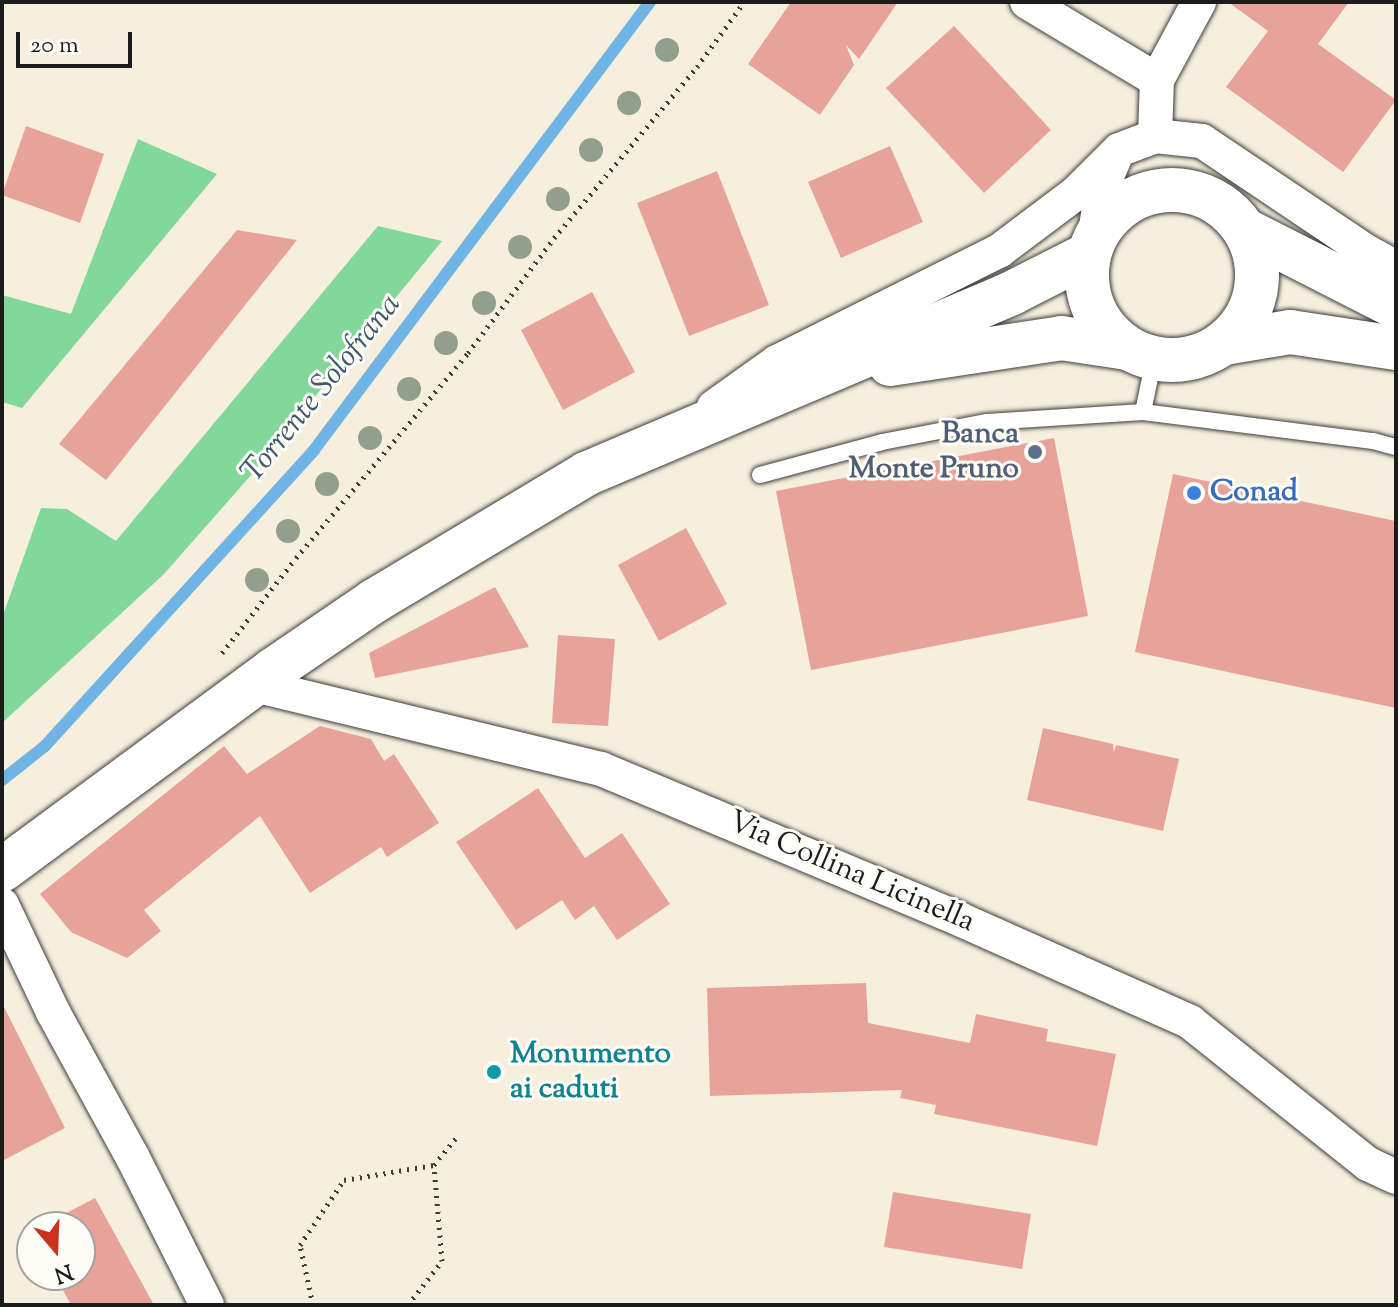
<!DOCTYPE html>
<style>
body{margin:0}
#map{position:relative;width:1398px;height:1307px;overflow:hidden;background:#f6efde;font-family:"Sorts Mill Goudy",serif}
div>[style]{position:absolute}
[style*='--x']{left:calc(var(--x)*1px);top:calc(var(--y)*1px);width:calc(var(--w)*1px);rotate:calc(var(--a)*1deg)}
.green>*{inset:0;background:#82d79a}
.stream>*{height:12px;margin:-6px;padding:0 6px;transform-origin:6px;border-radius:6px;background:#70b4e6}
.building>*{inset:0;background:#e7a39a}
.path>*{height:5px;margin-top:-2.5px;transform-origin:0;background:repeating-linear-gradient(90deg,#3d3c39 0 2px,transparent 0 8px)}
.roads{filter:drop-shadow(0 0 2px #3d3c39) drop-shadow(0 0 2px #3d3c39)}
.lane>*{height:16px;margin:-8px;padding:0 8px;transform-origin:8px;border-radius:8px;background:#fff}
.street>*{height:34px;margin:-17px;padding:0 17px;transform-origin:17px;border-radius:17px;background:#fff}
.secondary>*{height:44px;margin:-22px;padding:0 22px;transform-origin:22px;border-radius:22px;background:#fff}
.secondary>.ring{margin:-22px;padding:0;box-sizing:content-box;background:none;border:44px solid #fff;border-radius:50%}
.trees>*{width:24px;height:24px;margin:-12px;border-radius:50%;background:#929f8c}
.dots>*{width:22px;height:22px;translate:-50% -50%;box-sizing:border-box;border:4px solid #fdfcf7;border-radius:50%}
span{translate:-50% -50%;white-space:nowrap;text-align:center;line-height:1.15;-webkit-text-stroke:6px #fdfcf7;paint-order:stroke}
.service-label{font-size:30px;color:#4e5e75;font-weight:700}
.right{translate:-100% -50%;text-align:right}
.shop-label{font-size:30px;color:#366cbe;font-weight:700}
.left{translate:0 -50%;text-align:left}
.street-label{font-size:30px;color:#1c1c1c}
.culture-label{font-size:30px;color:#0d838f;font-weight:700}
.water-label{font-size:32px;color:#3e596d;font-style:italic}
.frame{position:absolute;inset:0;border:4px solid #1c1c1c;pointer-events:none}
.north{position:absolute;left:16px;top:1211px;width:80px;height:80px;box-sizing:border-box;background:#fdfcf7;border:2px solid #a3a29f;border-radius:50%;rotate:161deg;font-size:22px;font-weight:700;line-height:32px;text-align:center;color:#1c1c1c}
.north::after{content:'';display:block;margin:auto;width:28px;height:36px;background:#c8321e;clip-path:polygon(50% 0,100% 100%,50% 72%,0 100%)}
.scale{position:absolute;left:16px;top:32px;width:116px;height:36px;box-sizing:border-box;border:4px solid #1c1c1c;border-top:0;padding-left:10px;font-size:24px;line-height:28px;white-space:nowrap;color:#1c1c1c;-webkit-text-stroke:6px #fdfcf7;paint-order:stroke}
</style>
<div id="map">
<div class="green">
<i style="clip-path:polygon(138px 139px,217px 174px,22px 408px,2px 402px,2px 295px,71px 314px)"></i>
<i style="clip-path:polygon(378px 226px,442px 241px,252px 474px,164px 574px,2px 723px,2px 618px,41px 508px,67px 509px,116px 541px)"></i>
</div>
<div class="stream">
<i style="--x:2;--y:780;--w:55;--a:-38.3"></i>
<i style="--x:45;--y:746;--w:400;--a:-47.7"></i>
<i style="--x:314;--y:450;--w:560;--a:-53.13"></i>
</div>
<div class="building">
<i style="clip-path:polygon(791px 2px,898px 2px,859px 59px,846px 45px,854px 65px,820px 115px,748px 64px)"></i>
<i style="clip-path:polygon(1228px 2px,1349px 2px,1318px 44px,1396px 100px,1343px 172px,1226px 87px,1268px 31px)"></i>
<i style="clip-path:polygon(954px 26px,1051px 130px,984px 193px,886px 88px)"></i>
<i style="clip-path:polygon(26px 126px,104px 154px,80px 223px,2px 195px)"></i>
<i style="clip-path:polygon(890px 146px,923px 222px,841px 258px,808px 182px)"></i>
<i style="clip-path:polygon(717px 171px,769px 305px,689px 336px,637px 203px)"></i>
<i style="clip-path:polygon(237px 230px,297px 240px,106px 480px,59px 444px)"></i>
<i style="clip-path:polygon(592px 292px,635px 372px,563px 410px,521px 330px)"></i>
<i style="clip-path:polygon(1054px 438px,1088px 616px,811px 670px,776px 491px)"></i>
<i style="clip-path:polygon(1173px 474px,1396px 521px,1396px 708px,1135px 652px)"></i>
<i style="clip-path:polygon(686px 528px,727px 604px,659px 641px,618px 565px)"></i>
<i style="clip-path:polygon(495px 587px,529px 647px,375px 678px,369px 653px)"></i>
<i style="clip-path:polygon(558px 635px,615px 639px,608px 726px,552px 723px)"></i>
<i style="clip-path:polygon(320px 726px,371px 739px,384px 761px,394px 754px,439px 823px,387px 857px,381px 847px,310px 893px,260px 816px,144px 910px,161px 931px,127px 958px,71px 932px,40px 894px,224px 746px,247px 774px)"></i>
<i style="clip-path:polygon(1043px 728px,1113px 744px,1114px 752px,1116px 745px,1179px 759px,1163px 831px,1027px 800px)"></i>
<i style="clip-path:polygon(538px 788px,585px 858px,622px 833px,670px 904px,617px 940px,594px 906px,575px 920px,562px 900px,516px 930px,456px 842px)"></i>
<i style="clip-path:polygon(866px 983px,868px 1023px,970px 1043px,976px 1014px,1048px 1029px,1046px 1041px,1116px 1054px,1097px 1146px,934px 1114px,936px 1105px,900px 1098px,902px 1090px,710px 1096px,707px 988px)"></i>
<i style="clip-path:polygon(2px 1003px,65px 1128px,2px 1161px)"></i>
<i style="clip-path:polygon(893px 1192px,1031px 1214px,1022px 1269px,884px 1247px)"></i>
<i style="clip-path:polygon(95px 1198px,154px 1305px,71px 1305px,55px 1275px,80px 1275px,80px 1227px,40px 1227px)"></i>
</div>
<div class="path">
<i style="--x:222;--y:653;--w:120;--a:-52.1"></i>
<i style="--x:296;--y:558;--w:268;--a:-50"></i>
<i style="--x:468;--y:353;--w:144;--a:-53.2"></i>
<i style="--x:554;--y:238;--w:223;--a:-50.1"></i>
<i style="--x:697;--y:67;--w:80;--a:-54.1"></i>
<i style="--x:313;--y:1305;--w:61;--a:-102.2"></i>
<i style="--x:300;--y:1245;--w:78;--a:-55.9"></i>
<i style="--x:344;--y:1180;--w:91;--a:-9.5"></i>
<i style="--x:434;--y:1165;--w:36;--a:-51"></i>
<i style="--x:408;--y:1305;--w:56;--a:-52.3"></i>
<i style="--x:442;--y:1261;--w:96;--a:-94.8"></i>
</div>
<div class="roads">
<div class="lane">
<i style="--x:1143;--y:412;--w:232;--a:7.2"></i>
<i style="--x:1373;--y:441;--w:24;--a:15"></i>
<i style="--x:760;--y:475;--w:126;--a:-15.1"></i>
<i style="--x:882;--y:442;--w:107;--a:-10.8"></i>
<i style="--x:987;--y:422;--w:156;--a:-3.7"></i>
<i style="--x:1143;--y:412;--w:54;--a:-78.3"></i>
</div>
<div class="street">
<i style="--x:1027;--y:2;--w:152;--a:31"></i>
<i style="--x:1155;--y:136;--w:56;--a:-88"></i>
<i style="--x:1157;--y:80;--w:89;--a:-61.7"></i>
<i style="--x:1094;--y:240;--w:53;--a:-81.3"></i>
<i style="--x:1102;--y:188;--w:33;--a:-67"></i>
<i style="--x:714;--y:407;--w:77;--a:-35.5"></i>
<i style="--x:777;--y:362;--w:248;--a:-26.6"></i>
<i style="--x:999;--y:251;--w:95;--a:-36.9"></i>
<i style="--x:1075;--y:194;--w:62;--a:-45"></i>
<i style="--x:1119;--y:150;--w:39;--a:-21"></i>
<i style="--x:1155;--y:136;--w:47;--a:6.1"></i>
<i style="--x:1202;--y:141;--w:195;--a:33.9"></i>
<i style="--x:1364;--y:250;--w:37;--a:29"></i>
<i style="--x:254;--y:685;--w:357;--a:13.6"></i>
<i style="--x:601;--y:769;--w:388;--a:22.7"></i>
<i style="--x:959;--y:919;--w:253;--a:24"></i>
<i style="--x:1190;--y:1022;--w:228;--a:38.6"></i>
<i style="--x:1368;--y:1164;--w:31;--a:25"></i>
<i style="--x:2;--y:905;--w:119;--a:64.5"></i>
<i style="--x:53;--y:1012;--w:164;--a:61.3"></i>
<i style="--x:132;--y:1156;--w:167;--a:63.3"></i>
</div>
<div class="secondary">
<i class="ring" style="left:1087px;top:190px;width:126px;height:126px"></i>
<i style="--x:1245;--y:230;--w:169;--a:27"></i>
<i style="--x:1224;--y:343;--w:67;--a:-9.5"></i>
<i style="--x:1290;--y:332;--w:107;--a:8.6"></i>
<i style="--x:890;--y:364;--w:173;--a:-8.6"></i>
<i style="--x:1061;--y:338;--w:67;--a:8.6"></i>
<i style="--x:2;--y:870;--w:337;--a:-36.4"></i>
<i style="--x:273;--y:670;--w:122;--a:-34.3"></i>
<i style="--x:374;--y:601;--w:247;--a:-30.9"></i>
<i style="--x:586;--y:474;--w:463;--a:-23"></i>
<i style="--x:1012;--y:293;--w:86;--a:-26.9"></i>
</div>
</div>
<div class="trees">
<i style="left:667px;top:50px"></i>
<i style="left:629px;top:103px"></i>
<i style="left:591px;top:150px"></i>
<i style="left:558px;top:199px"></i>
<i style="left:520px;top:247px"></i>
<i style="left:484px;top:303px"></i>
<i style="left:446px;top:343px"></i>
<i style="left:409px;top:389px"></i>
<i style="left:370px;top:438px"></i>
<i style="left:327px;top:484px"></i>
<i style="left:288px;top:531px"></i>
<i style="left:257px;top:580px"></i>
</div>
<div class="dots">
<i style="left:1035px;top:452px;background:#5c6f8a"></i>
<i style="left:1194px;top:493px;background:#3f7fe0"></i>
<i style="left:494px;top:1072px;background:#0f9aa8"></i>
</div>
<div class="service-label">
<span class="right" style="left:1019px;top:452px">Banca<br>Monte Pruno</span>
</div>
<div class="shop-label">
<span class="left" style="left:1210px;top:493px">Conad</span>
</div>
<div class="street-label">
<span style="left:851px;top:873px;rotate:23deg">Via Collina Licinella</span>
</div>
<div class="culture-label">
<span class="left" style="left:510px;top:1072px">Monumento<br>ai caduti</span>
</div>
<div class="water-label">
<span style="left:322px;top:389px;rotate:-51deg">Torrente Solofrana</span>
</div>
<div class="frame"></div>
<div class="north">N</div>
<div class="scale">20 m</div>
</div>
